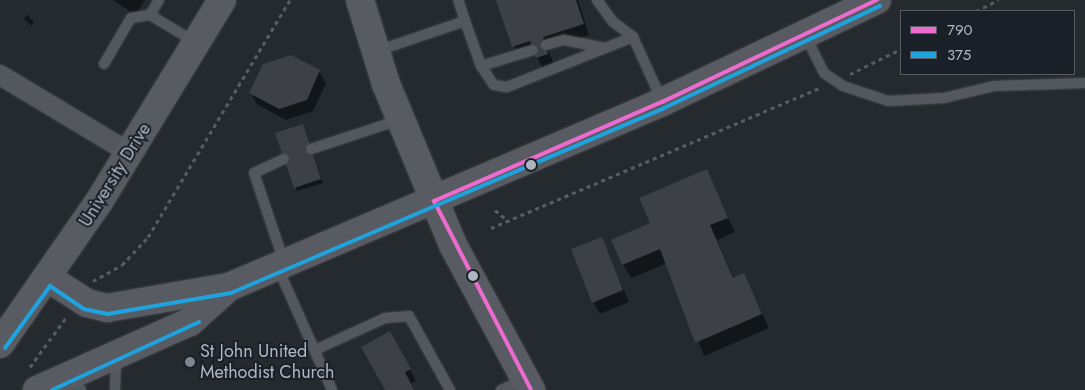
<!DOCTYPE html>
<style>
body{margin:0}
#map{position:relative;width:1085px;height:390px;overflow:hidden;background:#252a2f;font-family:Jost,sans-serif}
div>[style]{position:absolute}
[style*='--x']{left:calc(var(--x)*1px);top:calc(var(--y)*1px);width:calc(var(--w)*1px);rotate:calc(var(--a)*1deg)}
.shadow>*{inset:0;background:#0007}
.building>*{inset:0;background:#3d4146}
.path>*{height:3px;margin-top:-1.5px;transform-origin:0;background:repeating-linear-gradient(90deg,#585d62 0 4px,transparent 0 8px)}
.roads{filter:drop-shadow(0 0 1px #42464a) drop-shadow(0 0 1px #42464a)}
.lane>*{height:10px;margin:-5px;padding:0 5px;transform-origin:5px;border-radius:5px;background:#54585e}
.street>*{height:20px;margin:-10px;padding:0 10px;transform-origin:10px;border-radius:10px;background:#54585e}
.secondary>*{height:28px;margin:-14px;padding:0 14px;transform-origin:14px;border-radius:14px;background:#585c62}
.bus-1>*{height:4px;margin:-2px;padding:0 2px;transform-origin:2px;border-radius:2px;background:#ed6bcf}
.bus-2>*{height:4px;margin:-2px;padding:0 2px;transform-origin:2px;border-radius:2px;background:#1ea3df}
.dots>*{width:14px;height:14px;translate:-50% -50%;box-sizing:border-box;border:2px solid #1a2028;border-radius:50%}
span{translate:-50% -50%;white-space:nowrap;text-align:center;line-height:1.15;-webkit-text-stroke:4px #1a2028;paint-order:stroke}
.street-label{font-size:18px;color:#aeb6c1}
.poi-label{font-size:18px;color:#aeb6c1}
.left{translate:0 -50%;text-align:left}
.legend{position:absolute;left:900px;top:10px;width:175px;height:65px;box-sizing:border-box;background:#1a2028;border:1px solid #555c65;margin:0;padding:6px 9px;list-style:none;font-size:15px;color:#aeb6c1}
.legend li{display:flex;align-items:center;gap:10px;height:25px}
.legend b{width:25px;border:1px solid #555c65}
</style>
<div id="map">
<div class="shadow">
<i style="clip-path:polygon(113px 0,145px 0,136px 15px)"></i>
<i style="clip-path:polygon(497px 0,578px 0,589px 35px,548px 49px,554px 65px,543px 69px,535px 53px,519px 58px)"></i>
<i style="clip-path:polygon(27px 15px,34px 22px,32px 26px,24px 19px)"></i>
<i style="clip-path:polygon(319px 71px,326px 83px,313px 111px,286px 120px,257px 104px,251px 93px)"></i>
<i style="clip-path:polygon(304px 129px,323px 183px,297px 191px,277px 134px)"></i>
<i style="clip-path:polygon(706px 171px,735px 232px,717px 240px,734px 279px,744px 275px,769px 328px,704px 356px,667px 263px,631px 278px,623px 264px,651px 224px)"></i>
<i style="clip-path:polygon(601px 239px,629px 302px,600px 314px,593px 302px)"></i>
<i style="clip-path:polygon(397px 344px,416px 381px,410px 384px,413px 390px,386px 390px)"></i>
</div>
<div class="building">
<i style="clip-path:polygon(496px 0,576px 0,584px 24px,543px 37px,548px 54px,536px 58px,530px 41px,512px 47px)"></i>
<i style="clip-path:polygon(291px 55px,320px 70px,307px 100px,279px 109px,249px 93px,263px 64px)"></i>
<i style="clip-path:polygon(303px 124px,321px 179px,294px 188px,275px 133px)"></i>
<i style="clip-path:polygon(707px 169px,728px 218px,710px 225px,733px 278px,744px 273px,762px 314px,695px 343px,660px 249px,622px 265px,611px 240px,650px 223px,639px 198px)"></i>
<i style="clip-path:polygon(602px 237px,623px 290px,592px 303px,571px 249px)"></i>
<i style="clip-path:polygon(390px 331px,411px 369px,405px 372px,414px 390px,385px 390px,361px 347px)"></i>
</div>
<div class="path">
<i style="--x:976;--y:11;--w:25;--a:-26"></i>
<i style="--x:850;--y:74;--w:57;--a:-26.1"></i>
<i style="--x:495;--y:210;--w:17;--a:40"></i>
<i style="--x:491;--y:228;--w:358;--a:-23.1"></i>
<i style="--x:93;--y:281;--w:33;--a:-29"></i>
<i style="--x:122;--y:265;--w:38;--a:-47"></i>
<i style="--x:148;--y:237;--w:276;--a:-59.1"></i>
<i style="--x:30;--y:367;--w:63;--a:-54"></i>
</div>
<div class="roads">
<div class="lane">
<i style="--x:159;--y:0;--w:17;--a:121"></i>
<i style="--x:150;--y:15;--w:52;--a:31"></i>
<i style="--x:597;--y:0;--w:26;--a:54"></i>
<i style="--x:612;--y:21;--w:26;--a:37"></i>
<i style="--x:633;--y:37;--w:70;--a:65.6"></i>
<i style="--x:465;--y:21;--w:48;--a:70.4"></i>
<i style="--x:481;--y:66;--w:23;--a:56"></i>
<i style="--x:494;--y:85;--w:13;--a:9"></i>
<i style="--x:507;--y:87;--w:136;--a:-21.6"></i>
<i style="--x:805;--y:35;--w:42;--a:63.4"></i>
<i style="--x:824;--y:73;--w:23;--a:34"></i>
<i style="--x:843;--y:86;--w:47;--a:18.4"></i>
<i style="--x:888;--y:101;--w:56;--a:-3.1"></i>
<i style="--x:944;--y:98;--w:51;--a:-13.5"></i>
<i style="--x:994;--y:86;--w:91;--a:-1.9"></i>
<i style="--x:546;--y:45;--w:19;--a:-16"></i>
<i style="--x:564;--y:40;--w:42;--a:11"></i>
<i style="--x:377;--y:51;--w:93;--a:-18.8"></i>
<i style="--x:465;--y:21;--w:22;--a:-108"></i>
<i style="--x:104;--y:64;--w:53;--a:-59.6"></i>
<i style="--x:131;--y:18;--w:19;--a:-9"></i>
<i style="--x:481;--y:66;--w:54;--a:-17.1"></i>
<i style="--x:311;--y:149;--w:93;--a:-18.2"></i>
<i style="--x:284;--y:262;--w:94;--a:-108.6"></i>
<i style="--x:254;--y:173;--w:33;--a:-25"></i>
<i style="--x:278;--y:268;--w:133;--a:66.1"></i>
<i style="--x:315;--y:350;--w:77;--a:-24.6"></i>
<i style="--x:385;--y:318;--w:24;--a:-5"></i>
<i style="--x:409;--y:316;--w:85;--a:61"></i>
<i style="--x:68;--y:378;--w:18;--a:43"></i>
<i style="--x:115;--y:390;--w:31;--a:-88"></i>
<i style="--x:501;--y:390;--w:24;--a:-24"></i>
</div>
<div class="street">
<i style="--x:0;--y:75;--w:152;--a:31"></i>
</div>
<div class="secondary">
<i style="--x:360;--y:0;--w:88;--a:72.8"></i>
<i style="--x:386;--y:84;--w:174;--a:67.4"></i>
<i style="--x:453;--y:245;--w:165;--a:61.7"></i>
<i style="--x:48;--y:278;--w:46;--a:32.7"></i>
<i style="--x:87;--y:303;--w:21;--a:14"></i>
<i style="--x:107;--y:308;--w:124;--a:-9.8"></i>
<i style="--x:229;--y:287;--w:471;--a:-23.1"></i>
<i style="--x:662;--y:102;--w:238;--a:-25.4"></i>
<i style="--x:0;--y:344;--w:175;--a:-55.2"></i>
<i style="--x:100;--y:200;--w:234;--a:-58.6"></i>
<i style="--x:37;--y:390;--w:167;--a:-24"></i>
<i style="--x:190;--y:322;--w:52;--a:-41.9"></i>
</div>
</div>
<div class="bus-1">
<i style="--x:434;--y:201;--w:249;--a:-23.5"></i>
<i style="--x:662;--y:102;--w:238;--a:-25.4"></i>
<i style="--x:434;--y:201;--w:212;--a:62.8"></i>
</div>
<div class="bus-2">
<i style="--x:5;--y:348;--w:77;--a:-54"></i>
<i style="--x:50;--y:286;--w:41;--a:34.1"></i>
<i style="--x:84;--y:309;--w:24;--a:12"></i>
<i style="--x:107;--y:314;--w:126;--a:-9.6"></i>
<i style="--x:231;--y:293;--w:471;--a:-23.1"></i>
<i style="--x:664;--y:108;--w:239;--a:-25.3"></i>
<i style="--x:52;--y:390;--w:162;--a:-24.8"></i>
</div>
<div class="dots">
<i style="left:531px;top:165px;background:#aeb6c1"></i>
<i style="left:473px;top:276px;background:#aeb6c1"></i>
<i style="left:190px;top:362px;background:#7e858e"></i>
</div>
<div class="street-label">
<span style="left:115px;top:175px;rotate:-58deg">University Drive</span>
</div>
<div class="poi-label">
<span class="left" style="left:200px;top:362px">St John United<br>Methodist Church</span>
</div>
<ul class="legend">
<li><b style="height:6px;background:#ed6bcf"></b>790</li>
<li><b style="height:6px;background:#1ea3df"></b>375</li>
</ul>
</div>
